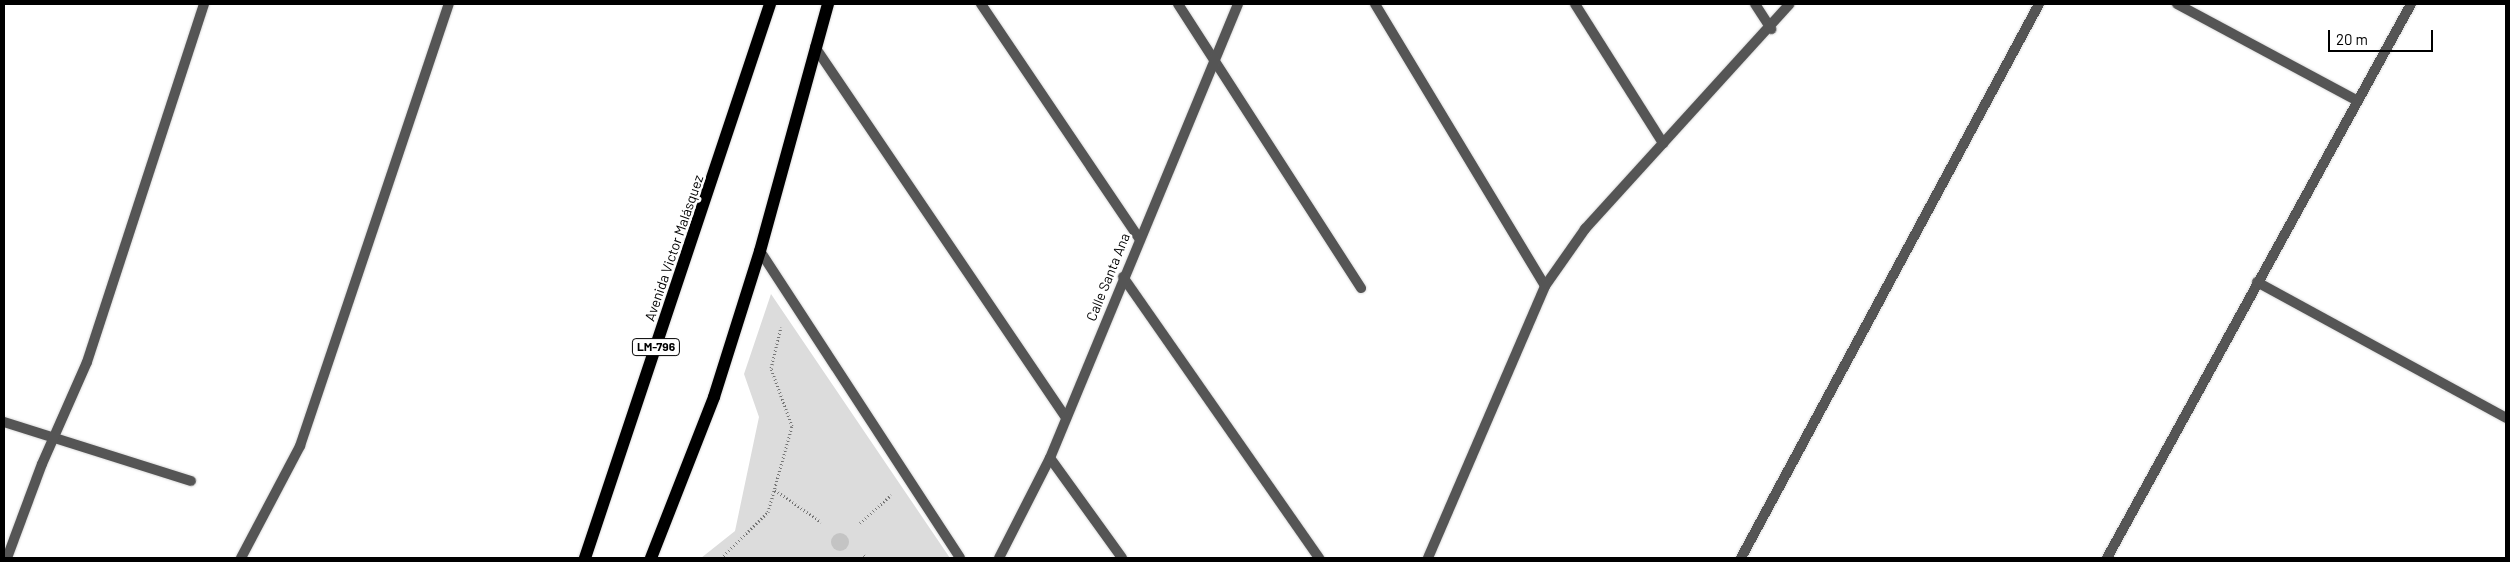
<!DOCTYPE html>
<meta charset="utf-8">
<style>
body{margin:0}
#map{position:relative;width:2510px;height:562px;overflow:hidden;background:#fff;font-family:Barlow,sans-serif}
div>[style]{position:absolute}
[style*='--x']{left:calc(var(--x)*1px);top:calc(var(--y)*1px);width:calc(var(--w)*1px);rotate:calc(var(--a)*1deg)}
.green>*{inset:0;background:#dcdcdc}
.building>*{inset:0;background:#c4c4c4}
.round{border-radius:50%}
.path>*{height:3px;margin-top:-1.5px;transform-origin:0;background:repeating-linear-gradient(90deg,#777 0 1px,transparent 0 3.5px)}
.roads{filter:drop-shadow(0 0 1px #dbdbdb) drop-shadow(0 0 1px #dbdbdb)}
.minor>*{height:10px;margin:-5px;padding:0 5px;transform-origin:5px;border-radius:5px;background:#555}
.primary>*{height:12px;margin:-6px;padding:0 6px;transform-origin:6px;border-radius:6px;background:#000}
span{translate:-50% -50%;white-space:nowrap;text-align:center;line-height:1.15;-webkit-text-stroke:5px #fff;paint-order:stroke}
.shield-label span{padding:1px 4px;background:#fff;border:1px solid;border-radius:4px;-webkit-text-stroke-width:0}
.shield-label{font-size:12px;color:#000;font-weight:700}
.street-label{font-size:14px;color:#000}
.frame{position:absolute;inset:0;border:5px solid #000;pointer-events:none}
.scale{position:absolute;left:2328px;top:30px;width:105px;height:22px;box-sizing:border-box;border:2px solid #000;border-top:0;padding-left:6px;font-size:15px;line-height:18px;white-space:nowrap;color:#000;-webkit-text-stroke:4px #fff;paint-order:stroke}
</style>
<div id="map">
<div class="green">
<i style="clip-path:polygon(771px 294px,950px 558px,701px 558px,735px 531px,759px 417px,744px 374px)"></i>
</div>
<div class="building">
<i class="round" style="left:831px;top:533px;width:18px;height:18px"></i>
</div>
<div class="path">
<i style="--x:775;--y:490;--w:56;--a:34.8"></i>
<i style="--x:860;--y:523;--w:42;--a:-42.1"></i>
<i style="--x:864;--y:555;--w:4;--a:45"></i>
<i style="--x:721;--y:558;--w:66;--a:-44.4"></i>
<i style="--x:768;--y:512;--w:89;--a:-74.4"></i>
<i style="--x:792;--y:426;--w:62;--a:-109.9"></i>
<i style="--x:771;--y:368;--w:42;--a:-76.3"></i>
</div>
<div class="roads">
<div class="minor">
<i style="--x:981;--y:4;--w:282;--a:56"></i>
<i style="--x:1178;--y:4;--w:338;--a:57.2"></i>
<i style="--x:1375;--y:4;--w:329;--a:58.9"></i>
<i style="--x:1575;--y:4;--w:165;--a:57.7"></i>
<i style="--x:1755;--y:4;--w:30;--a:57"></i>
<i style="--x:2177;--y:4;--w:205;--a:28.2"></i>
<i style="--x:815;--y:47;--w:448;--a:55.9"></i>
<i style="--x:760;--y:251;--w:366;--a:56.9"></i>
<i style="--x:1123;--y:277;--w:343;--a:55.1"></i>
<i style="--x:2257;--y:282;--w:284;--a:28.6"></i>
<i style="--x:4;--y:422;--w:196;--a:17.5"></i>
<i style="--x:1050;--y:458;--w:123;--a:54.2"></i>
<i style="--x:7;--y:558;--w:100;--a:-69.6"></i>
<i style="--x:42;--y:464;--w:111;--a:-66.2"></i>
<i style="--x:87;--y:362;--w:377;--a:-71.9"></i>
<i style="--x:241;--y:558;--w:127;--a:-62.2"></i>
<i style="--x:300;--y:446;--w:466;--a:-71.4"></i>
<i style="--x:999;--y:558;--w:112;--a:-63"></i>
<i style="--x:1050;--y:458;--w:491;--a:-67.5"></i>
<i style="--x:1428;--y:558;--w:296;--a:-66.7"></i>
<i style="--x:1545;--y:286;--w:70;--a:-54.9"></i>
<i style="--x:1585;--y:229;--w:304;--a:-47.7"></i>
<i style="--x:1741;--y:558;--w:629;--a:-61.72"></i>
<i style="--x:2107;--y:558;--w:632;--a:-61.24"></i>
</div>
<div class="primary">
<i style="--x:585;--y:558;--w:584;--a:-71.53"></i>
<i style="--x:651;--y:558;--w:173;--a:-68.6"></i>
<i style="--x:714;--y:397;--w:153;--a:-72.5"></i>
<i style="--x:760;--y:251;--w:256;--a:-74.6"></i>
</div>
</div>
<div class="shield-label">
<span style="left:656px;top:347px">LM-796</span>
</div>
<div class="street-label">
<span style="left:674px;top:248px;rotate:-71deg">Avenida Victor Malásquez</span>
<span style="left:1108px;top:277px;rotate:-68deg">Calle Santa Ana</span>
</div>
<div class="frame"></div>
<div class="scale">20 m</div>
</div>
